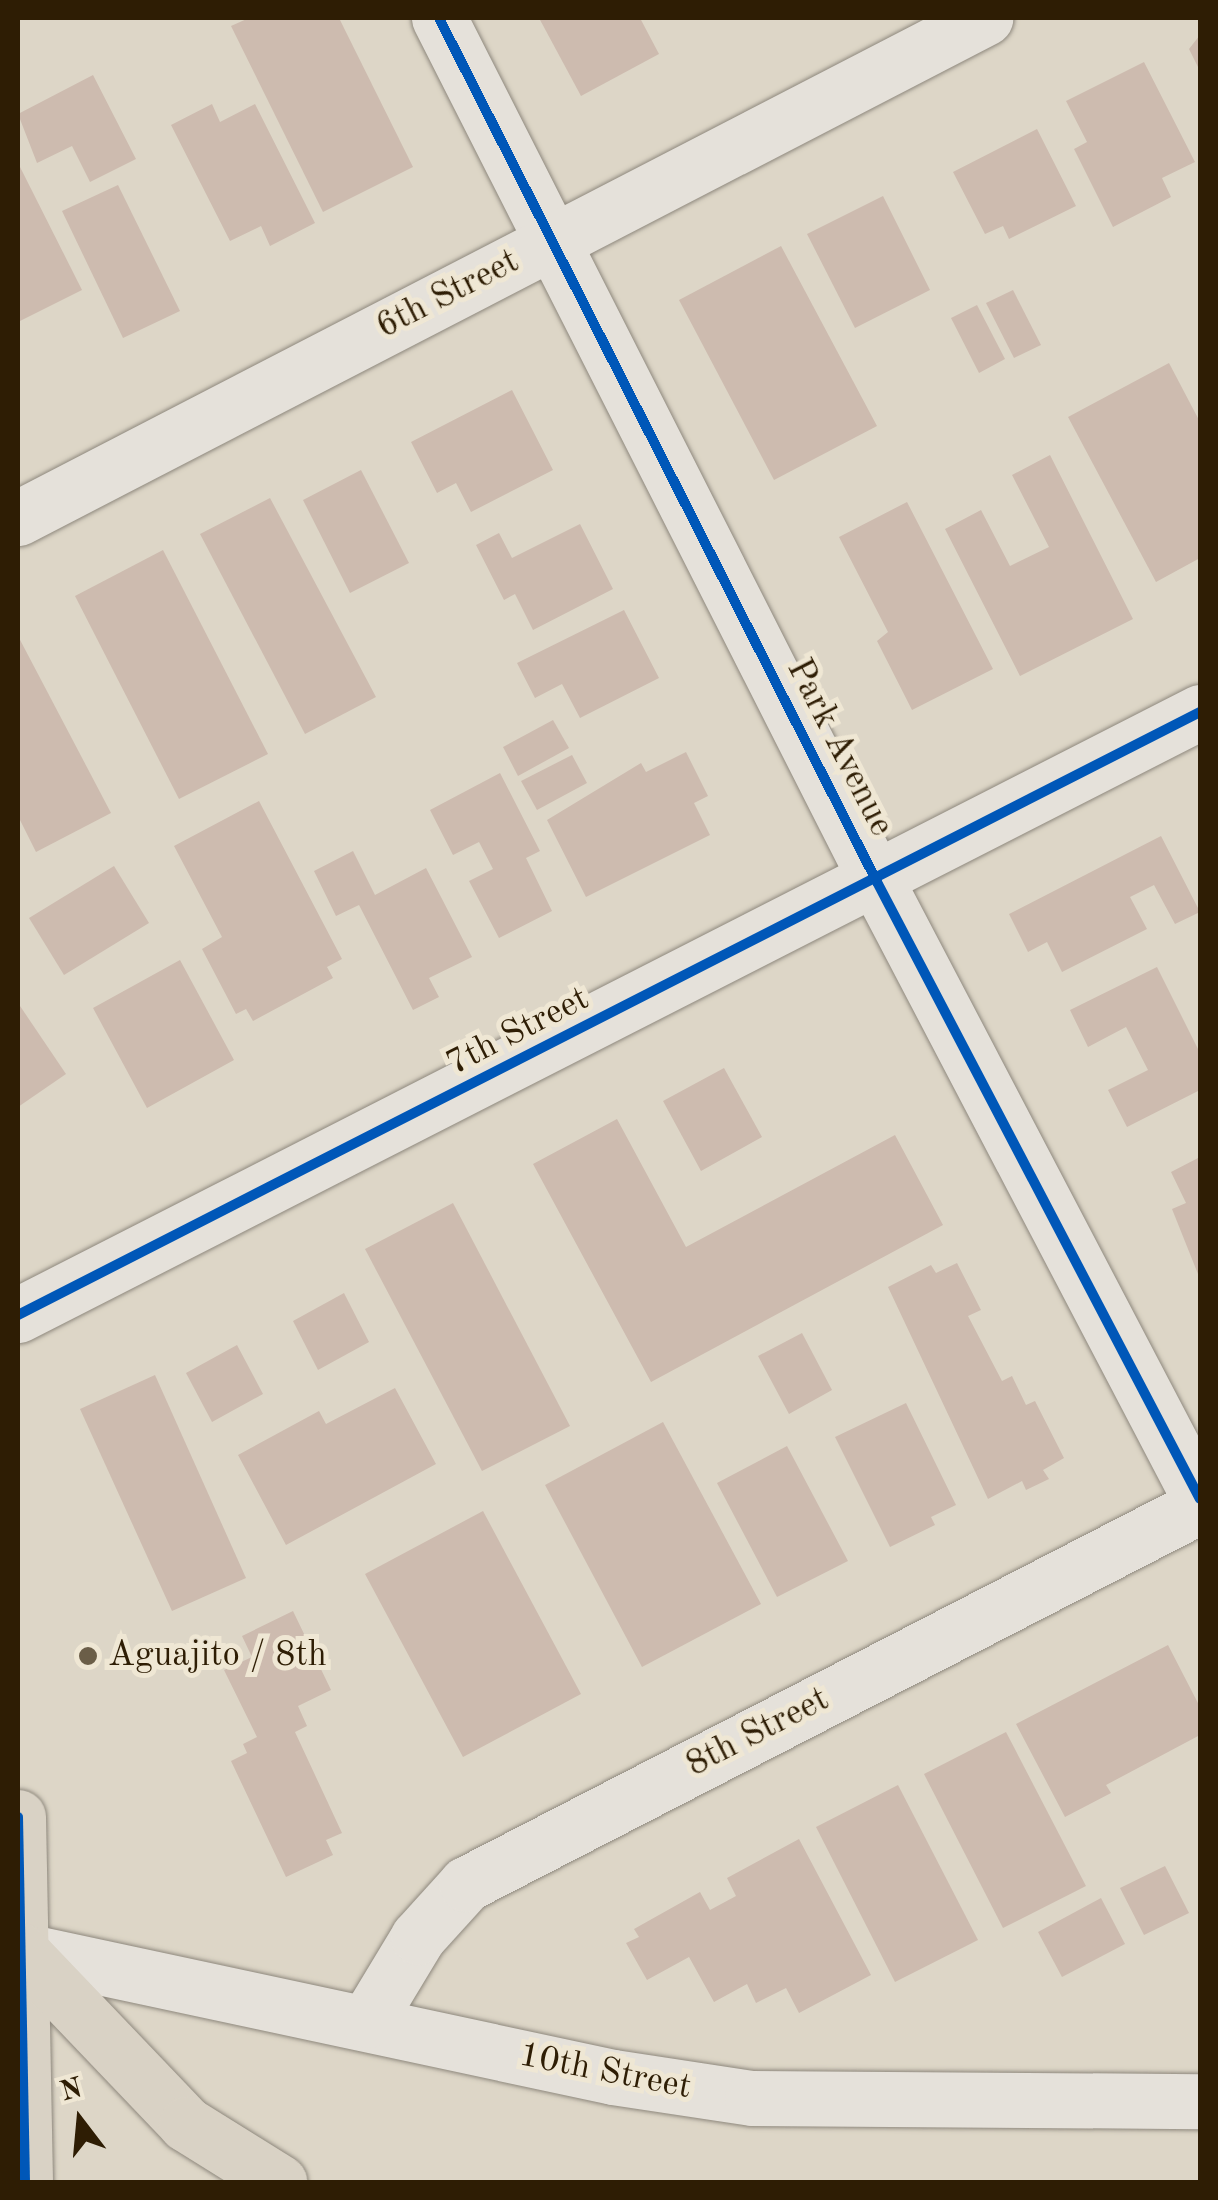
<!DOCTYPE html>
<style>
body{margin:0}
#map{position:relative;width:1218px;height:2200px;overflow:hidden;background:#ddd6c7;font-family:"Old Standard TT",serif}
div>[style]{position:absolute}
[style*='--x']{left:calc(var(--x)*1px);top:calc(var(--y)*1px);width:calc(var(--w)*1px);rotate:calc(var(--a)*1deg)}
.building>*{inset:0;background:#cdbbaf}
.roads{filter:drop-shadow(0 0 2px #8e887d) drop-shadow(0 0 2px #8e887d)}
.minor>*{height:55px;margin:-27.5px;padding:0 27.5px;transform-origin:27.5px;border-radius:27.5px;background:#e5e1da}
.major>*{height:55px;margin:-27.5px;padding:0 27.5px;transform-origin:27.5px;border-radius:27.5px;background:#d9d2c5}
.highway>*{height:55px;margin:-27.5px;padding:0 27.5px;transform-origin:27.5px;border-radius:27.5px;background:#d9d2c5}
.cycleway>*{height:10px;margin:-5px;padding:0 5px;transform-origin:5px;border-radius:5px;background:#0057b8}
.dots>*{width:28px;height:28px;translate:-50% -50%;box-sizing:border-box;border:5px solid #efe7d4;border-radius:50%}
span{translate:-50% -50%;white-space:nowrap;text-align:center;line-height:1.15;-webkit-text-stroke:10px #efe7d4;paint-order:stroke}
.street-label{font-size:35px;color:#2e1d04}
.poi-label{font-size:35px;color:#2e1d04}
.left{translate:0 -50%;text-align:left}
.frame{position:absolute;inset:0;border:20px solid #2e1d04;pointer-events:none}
.north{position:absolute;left:30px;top:2070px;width:100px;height:100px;-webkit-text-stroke:8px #efe7d4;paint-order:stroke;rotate:344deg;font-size:28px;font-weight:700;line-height:40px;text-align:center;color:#2e1d04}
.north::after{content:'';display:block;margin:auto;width:35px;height:45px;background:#2e1d04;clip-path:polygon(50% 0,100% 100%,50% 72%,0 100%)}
</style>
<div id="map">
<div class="building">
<i style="clip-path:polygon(249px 18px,339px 18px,413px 167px,323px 212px,231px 26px)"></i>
<i style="clip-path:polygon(539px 18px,640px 18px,659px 54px,581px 96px)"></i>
<i style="clip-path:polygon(1200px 35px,1200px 71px,1189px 49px)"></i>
<i style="clip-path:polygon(1144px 62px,1195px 162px,1162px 178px,1171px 197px,1113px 227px,1074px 149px,1087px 142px,1066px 101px)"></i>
<i style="clip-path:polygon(93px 75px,136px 159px,90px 182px,72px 146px,37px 163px,18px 114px)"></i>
<i style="clip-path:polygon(212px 104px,220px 122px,255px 104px,315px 223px,270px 246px,261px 226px,230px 241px,171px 125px)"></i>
<i style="clip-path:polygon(1037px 129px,1076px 206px,1009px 239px,1003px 226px,985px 234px,953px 172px)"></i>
<i style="clip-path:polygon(18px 163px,82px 290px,18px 322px)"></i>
<i style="clip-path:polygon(118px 185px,180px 311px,123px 338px,62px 211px)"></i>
<i style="clip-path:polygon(883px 196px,930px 290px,855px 328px,807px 234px)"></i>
<i style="clip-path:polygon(781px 246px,877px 426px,774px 480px,679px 300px)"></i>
<i style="clip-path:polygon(1013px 290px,1041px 345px,1014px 358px,986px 303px)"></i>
<i style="clip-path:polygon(977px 305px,1005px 359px,979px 373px,951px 318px)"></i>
<i style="clip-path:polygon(1169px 363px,1200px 422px,1200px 558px,1156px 582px,1068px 417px)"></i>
<i style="clip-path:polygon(512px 390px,553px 470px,471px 512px,456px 483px,437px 493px,411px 442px)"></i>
<i style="clip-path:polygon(1050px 455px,1133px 619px,1020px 676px,945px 529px,981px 510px,1010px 566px,1049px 547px,1012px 475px)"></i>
<i style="clip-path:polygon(361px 470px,409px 563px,350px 593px,303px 500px)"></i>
<i style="clip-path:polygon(270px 498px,376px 697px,305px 734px,200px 534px)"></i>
<i style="clip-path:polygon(907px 502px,993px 669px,912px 710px,877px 641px,888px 632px,839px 537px)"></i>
<i style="clip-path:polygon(580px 524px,613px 589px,533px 630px,515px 594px,504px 600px,476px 545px,499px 533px,512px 558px)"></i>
<i style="clip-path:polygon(163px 550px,268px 754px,179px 799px,75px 596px)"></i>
<i style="clip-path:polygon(624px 610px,659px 678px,580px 718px,562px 684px,535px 698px,517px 663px)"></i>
<i style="clip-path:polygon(18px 636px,111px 813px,36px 852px,18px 816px)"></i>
<i style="clip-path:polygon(553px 720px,569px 748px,518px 776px,503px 747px)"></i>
<i style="clip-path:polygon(686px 752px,708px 796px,694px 803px,710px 835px,586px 897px,547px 820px,641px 763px,646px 772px)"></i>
<i style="clip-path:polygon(572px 755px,587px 783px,537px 810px,521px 781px)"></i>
<i style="clip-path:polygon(500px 773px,540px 851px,526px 858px,552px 911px,499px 938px,469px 881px,493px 869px,479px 842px,453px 855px,430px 810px)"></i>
<i style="clip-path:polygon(259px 801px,342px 959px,327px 967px,333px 978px,253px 1021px,246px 1009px,236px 1014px,202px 949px,222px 937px,174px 846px)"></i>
<i style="clip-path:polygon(1161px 836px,1200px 912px,1175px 924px,1154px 885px,1130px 897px,1147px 929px,1062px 972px,1047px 942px,1028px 952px,1009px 914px)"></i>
<i style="clip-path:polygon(353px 851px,375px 895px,426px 868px,472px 957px,429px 978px,439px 997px,413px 1010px,359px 905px,336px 916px,314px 871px)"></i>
<i style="clip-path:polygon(114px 866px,149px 923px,64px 975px,29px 918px)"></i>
<i style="clip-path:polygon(180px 960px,234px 1060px,147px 1108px,93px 1008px)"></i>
<i style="clip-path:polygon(1157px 967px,1200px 1053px,1200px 1090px,1127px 1127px,1108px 1090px,1148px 1070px,1126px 1027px,1088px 1047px,1070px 1010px)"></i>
<i style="clip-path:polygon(18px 1003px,66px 1074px,18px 1107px)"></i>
<i style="clip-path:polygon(724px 1068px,762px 1137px,701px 1171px,663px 1101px)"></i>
<i style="clip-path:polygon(617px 1119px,686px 1247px,895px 1135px,943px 1225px,651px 1382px,533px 1164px)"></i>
<i style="clip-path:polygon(1200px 1157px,1200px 1279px,1172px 1209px,1186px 1203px,1171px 1172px)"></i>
<i style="clip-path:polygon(453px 1203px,570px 1426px,482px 1471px,365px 1249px)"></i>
<i style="clip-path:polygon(957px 1263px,981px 1310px,968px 1316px,1002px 1381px,1012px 1376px,1026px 1405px,1035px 1401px,1064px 1458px,1043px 1470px,1049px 1479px,1026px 1490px,1022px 1481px,988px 1499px,888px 1287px,931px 1265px,936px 1273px)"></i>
<i style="clip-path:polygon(344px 1293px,369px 1342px,318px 1370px,293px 1321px)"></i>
<i style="clip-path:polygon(802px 1333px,832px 1390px,789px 1414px,758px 1356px)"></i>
<i style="clip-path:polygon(237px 1345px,263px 1394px,212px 1422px,186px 1373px)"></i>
<i style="clip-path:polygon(155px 1375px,246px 1578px,172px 1611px,80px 1409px)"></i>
<i style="clip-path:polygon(395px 1388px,436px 1464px,286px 1545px,238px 1455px,319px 1411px,326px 1424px)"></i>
<i style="clip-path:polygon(906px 1403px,956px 1505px,931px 1517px,935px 1525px,890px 1547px,835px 1437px)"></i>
<i style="clip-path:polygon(663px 1422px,761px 1604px,642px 1667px,545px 1485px)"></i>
<i style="clip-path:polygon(787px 1446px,848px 1561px,777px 1597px,717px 1483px)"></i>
<i style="clip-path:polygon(483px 1511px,581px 1694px,463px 1757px,365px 1574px)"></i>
<i style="clip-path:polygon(293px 1611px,331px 1690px,298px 1706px,307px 1726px,295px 1732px,342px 1833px,326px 1840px,333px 1855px,286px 1877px,231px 1761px,247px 1753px,243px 1744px,257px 1737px,224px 1670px,252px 1657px,242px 1636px)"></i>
<i style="clip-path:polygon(1168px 1645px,1200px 1707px,1200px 1735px,1106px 1785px,1111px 1793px,1065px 1817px,1016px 1724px)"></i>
<i style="clip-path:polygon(1006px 1732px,1086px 1886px,1003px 1928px,924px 1774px)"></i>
<i style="clip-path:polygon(898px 1785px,978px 1940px,895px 1982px,816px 1827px)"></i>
<i style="clip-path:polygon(799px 1839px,871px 1975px,799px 2013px,786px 1988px,756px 2003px,747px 1984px,714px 2002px,689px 1957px,647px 1980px,626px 1943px,639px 1937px,634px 1929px,700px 1892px,710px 1910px,736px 1896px,727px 1878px)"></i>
<i style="clip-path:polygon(1165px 1866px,1189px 1913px,1144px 1935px,1120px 1888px)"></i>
<i style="clip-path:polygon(1101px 1898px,1125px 1944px,1062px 1977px,1038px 1932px)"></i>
</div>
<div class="roads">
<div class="minor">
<i style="--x:439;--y:18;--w:969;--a:63.12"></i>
<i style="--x:877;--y:882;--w:696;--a:62.37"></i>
<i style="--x:18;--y:518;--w:1089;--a:-27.34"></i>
<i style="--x:18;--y:1315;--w:1327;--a:-27.03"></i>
<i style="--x:20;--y:1950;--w:606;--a:12.09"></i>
<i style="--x:613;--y:2077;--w:141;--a:8.6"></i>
<i style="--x:752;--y:2098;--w:448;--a:0.4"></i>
<i style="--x:368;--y:2020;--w:97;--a:-58.9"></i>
<i style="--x:418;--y:1937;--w:72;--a:-47.8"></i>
<i style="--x:466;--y:1884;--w:826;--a:-27.25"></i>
</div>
<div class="major">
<i style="--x:18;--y:1817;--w:365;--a:88.9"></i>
</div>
<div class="highway">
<i style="--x:20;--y:1950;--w:240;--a:46.3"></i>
<i style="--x:186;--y:2124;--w:110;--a:31.9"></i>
</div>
</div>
<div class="cycleway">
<i style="--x:439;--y:18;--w:969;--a:63.12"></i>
<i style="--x:877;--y:882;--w:696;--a:62.37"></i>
<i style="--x:18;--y:1315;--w:1327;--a:-27.03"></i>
<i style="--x:18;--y:1817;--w:365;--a:88.9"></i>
</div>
<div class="dots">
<i style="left:88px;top:1656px;background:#6b5e48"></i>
</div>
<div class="street-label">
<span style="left:448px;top:295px;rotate:-27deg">6th Street</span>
<span style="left:839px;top:748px;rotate:63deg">Park Avenue</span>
<span style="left:518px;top:1032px;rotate:-27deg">7th Street</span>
<span style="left:758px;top:1733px;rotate:-27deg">8th Street</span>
<span style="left:605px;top:2072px;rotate:11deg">10th Street</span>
</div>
<div class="poi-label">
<span class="left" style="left:108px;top:1656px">Aguajito / 8th</span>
</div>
<div class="frame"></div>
<div class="north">N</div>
</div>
